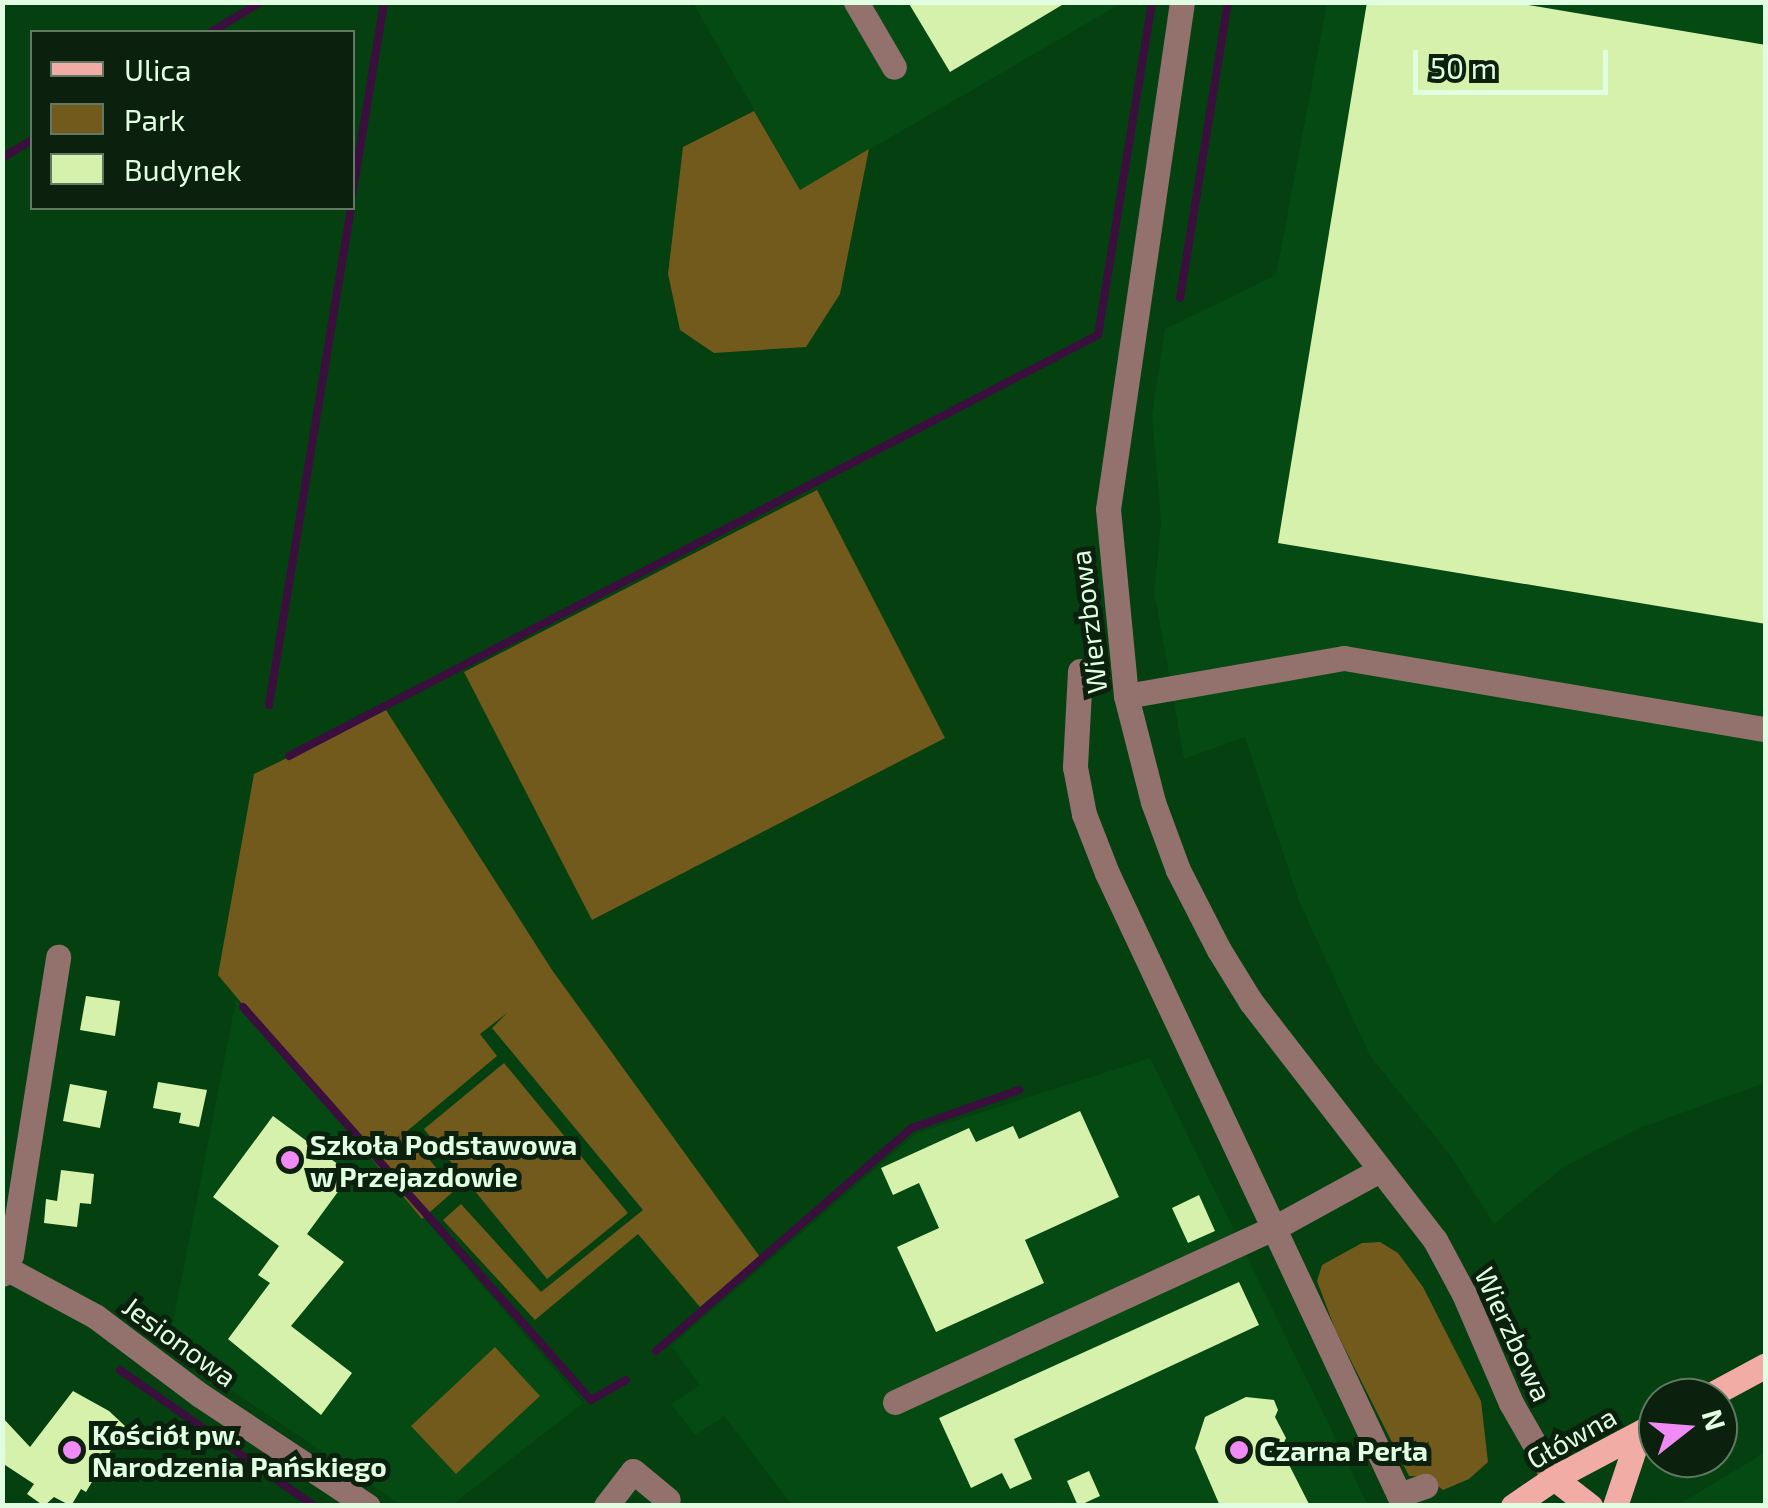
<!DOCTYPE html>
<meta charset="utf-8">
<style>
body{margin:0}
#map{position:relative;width:1768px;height:1508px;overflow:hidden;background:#044010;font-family:"Exo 2",sans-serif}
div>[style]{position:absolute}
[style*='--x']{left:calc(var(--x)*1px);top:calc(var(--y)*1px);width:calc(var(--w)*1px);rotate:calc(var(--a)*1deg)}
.built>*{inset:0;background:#054913}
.green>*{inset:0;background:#72591c}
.stream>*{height:8px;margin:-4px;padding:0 4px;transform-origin:4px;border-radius:4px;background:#3a0e3d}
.building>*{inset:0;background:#d6f1ab}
.minor>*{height:25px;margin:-12.5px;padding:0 12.5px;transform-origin:12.5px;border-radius:12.5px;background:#93716d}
.major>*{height:25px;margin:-12.5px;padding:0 12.5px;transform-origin:12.5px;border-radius:12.5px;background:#f1aca6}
.dots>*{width:28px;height:28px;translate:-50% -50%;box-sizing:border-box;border:5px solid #0b210d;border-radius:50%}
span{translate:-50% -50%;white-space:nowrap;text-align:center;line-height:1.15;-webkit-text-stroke:10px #0b210d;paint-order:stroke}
.street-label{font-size:28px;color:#e2fee2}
.poi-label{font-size:28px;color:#e2fee2;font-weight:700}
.left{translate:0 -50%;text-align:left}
.frame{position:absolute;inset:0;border:5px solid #e2fee2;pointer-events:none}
.legend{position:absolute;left:30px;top:30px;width:325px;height:180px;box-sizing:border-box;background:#0b210d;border:2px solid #617962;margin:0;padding:12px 18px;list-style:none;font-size:30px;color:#e2fee2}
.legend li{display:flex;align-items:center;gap:20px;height:50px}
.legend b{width:50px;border:2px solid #617962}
.north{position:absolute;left:1638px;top:1378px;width:100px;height:100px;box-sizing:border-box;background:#0b210d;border:2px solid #617962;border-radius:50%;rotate:73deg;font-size:28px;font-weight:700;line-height:40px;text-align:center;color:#e2fee2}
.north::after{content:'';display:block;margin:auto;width:35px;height:45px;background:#f08bf5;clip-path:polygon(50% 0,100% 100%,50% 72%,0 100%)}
.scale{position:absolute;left:1413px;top:50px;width:195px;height:45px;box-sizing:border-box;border:5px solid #e2fee2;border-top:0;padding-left:12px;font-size:30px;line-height:35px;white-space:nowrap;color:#e2fee2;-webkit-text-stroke:8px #0b210d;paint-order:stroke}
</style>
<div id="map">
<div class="built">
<i style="clip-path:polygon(693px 3px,1122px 3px,800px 190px)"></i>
<i style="clip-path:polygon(1327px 3px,1765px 3px,1765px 1083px,1640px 1128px,1565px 1166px,1494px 1224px,1450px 1155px,1370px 1056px,1299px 901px,1245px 737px,1184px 759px,1154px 591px,1161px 522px,1152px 415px,1165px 329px,1276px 275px)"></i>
<i style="clip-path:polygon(236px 999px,583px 1403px,452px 1505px,401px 1505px,163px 1344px,173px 1322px)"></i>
<i style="clip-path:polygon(1150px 1058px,1368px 1505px,792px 1505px,724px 1416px,695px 1435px,671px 1404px,700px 1385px,671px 1346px,917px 1133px)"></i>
<i style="clip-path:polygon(1765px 1452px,1765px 1505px,1678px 1505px)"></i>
</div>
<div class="green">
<i style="clip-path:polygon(754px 111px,800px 190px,869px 149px,840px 294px,806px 347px,714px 353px,680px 330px,668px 274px,683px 147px)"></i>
<i style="clip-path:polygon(817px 490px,945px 738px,592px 920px,464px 672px)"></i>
<i style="clip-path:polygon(386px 710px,552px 970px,760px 1257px,700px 1307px,638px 1234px,535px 1320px,443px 1220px,461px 1204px,541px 1292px,643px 1210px,492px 1028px,507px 1013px,480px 1034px,497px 1056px,406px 1132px,455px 1190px,422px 1219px,218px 975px,254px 774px)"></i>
<i style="clip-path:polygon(504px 1063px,628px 1213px,547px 1279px,424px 1129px)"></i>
<i style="clip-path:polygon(1380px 1242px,1398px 1253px,1423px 1287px,1481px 1401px,1488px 1462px,1469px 1479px,1443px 1490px,1426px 1477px,1409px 1476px,1335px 1329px,1317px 1281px,1322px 1265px,1362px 1243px)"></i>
<i style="clip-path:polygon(495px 1347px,540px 1396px,456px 1474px,411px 1426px)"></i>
</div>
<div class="stream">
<i style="--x:211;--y:32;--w:58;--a:-31"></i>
<i style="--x:2;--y:158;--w:35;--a:-31"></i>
<i style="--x:352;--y:196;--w:197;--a:-80.6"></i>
<i style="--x:1180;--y:298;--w:300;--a:-80.8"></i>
<i style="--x:269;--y:705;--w:504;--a:-80.63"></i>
<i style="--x:289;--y:756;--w:912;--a:-27.49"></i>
<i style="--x:1098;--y:335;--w:337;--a:-80.8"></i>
<i style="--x:243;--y:1007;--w:525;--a:48.48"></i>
<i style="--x:591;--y:1400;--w:40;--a:-29.7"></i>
<i style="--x:656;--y:1351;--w:340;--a:-41.1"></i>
<i style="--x:912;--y:1128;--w:114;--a:-19.6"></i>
<i style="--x:120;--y:1370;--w:237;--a:35"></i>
</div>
<div class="building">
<i style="clip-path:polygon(908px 2px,1067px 2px,950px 72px)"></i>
<i style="clip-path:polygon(1367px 2px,1510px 2px,1766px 45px,1766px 624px,1278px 543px)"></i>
<i style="clip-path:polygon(86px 996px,120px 1001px,115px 1036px,80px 1030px)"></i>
<i style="clip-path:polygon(158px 1082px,207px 1090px,199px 1127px,179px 1123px,181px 1113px,153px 1108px)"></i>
<i style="clip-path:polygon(70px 1084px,107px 1091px,100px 1128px,63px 1121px)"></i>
<i style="clip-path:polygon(1080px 1111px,1119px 1197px,1025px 1240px,1044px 1283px,936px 1332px,897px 1247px,939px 1228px,919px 1183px,893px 1195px,881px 1168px,969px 1128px,976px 1142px,1013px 1126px,1019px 1139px)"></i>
<i style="clip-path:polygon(273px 1116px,351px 1174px,307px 1234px,344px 1262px,291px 1326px,352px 1373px,321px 1415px,228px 1339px,270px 1283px,258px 1275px,279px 1246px,213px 1197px)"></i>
<i style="clip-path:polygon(61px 1170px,94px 1174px,91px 1204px,80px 1203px,77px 1227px,44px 1223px,46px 1199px,57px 1201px)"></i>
<i style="clip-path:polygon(1199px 1195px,1215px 1231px,1188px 1243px,1172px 1208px)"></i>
<i style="clip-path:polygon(1239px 1282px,1259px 1325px,1014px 1439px,1032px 1479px,1010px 1489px,1002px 1473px,971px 1488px,939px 1418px)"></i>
<i style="clip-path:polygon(73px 1391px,109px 1411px,125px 1426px,86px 1492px,81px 1489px,71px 1506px,54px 1497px,44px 1506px,27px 1494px,34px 1484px,2px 1463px,2px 1417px,30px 1447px)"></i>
<i style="clip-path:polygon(1246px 1397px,1274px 1400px,1278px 1410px,1275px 1417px,1286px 1438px,1281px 1449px,1310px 1506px,1220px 1506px,1195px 1448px,1205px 1417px)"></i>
<i style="clip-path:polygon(1089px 1471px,1100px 1496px,1078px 1506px,1067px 1481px)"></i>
</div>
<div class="minor">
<i style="--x:856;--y:2;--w:75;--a:59.7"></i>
<i style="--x:1182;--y:2;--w:512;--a:98.3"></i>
<i style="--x:1108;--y:509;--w:188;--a:84.5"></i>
<i style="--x:1126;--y:696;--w:109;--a:75.7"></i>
<i style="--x:1153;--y:802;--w:72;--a:69.8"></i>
<i style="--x:1178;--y:870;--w:90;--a:62.9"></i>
<i style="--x:1219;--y:950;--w:61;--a:58.4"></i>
<i style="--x:1251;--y:1002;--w:301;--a:52.3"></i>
<i style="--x:1435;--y:1240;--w:61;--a:61.8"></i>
<i style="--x:1464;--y:1294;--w:119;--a:66.7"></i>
<i style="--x:1511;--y:1403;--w:86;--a:60.2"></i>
<i style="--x:1080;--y:671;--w:96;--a:93"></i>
<i style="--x:1075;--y:767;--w:48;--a:79.2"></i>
<i style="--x:1084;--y:814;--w:63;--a:68.7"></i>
<i style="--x:1107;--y:873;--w:687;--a:64.85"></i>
<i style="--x:1399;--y:1495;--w:28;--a:-19"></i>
<i style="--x:1126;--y:696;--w:221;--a:-9.9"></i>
<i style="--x:1344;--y:658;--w:428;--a:9.6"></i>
<i style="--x:2;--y:1266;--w:106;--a:28.3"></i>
<i style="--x:95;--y:1316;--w:131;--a:37"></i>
<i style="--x:200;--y:1395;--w:201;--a:33.5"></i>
<i style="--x:2;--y:1274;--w:21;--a:-65"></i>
<i style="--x:11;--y:1255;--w:302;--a:-81"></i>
<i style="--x:895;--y:1402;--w:417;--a:-24.7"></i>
<i style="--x:1274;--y:1228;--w:121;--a:-28.7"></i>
<i style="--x:606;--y:1506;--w:44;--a:-52.4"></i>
<i style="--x:633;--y:1471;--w:45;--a:39.6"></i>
</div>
<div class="major">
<i style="--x:1705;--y:1398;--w:69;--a:-28.4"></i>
<i style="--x:1554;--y:1478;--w:46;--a:37.9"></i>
<i style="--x:1513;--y:1506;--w:50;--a:-34.3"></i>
<i style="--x:1554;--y:1478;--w:118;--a:-27.9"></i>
<i style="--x:1615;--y:1506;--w:76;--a:-71.6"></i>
</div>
<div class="dots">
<i style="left:290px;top:1160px;background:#f08bf5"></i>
<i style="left:72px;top:1450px;background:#f08bf5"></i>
<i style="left:1239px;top:1450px;background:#f08bf5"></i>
</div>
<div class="street-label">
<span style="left:1088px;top:622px;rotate:-97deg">Wierzbowa</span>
<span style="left:1514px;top:1334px;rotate:65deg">Wierzbowa</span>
<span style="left:180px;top:1341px;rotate:36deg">Jesionowa</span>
<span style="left:1571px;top:1437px;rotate:-29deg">Główna</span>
</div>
<div class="poi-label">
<span class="left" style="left:310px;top:1160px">Szkoła Podstawowa<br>w Przejazdowie</span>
<span class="left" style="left:92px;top:1450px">Kościół pw.<br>Narodzenia Pańskiego</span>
<span class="left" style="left:1259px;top:1450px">Czarna Perła</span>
</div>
<div class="frame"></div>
<ul class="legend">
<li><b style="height:12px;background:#f1aca6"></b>Ulica</li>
<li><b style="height:28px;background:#72591c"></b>Park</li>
<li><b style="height:28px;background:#d6f1ab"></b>Budynek</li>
</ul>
<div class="north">N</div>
<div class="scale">50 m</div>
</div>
